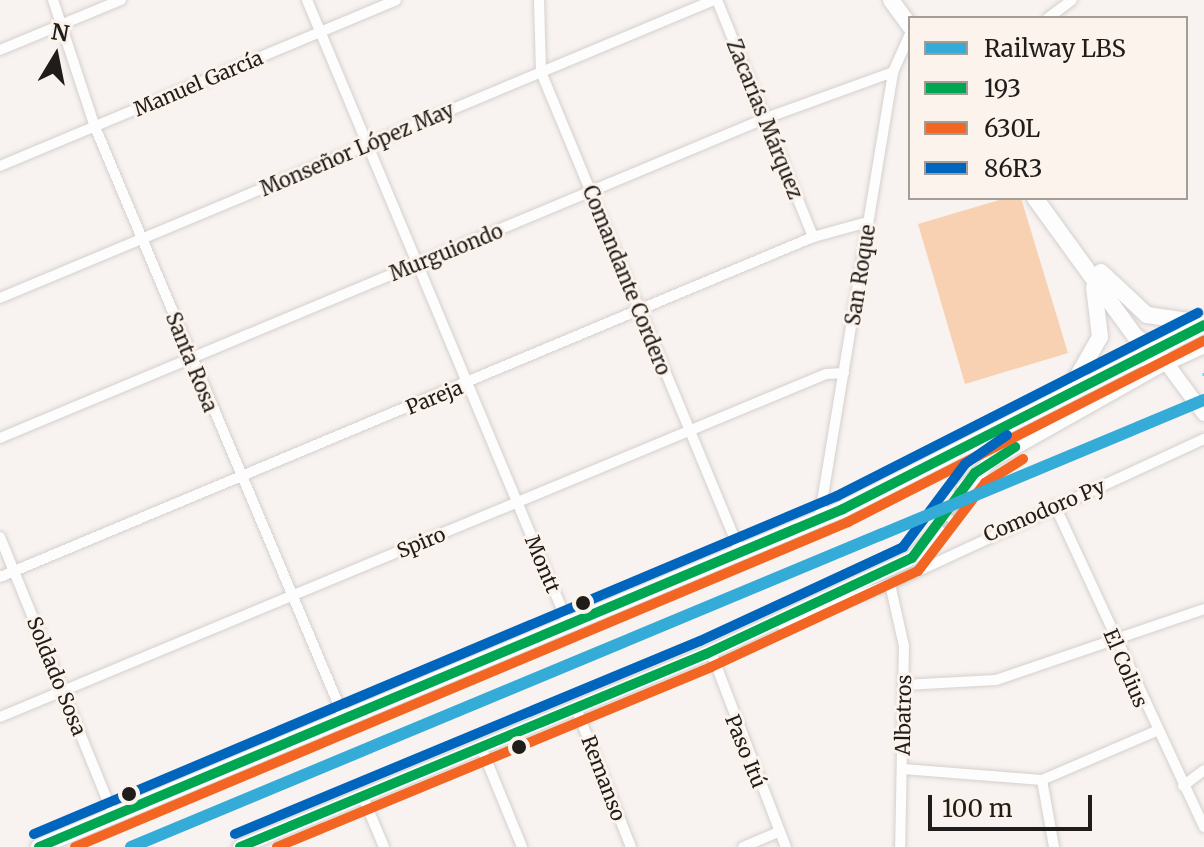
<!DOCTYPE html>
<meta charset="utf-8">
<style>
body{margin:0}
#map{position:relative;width:1204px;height:847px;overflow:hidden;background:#f8f3f0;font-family:Merriweather,serif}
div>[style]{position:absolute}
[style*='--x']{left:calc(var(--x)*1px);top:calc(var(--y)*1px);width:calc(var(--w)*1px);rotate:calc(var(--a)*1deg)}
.green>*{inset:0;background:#f7d1b2}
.stream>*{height:3px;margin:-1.5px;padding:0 1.5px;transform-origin:1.5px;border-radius:1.5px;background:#7cd8dc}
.secondary-tunnel>*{height:14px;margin-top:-7px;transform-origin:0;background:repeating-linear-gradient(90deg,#d7d3d0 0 14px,transparent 0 21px)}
.roads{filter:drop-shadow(0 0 2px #d4d0ce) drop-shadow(0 0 2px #d4d0ce)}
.street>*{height:10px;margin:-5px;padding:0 5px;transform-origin:5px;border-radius:5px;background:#fefdfd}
.secondary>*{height:14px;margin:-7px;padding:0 7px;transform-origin:7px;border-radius:7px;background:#fefdfd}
.primary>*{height:16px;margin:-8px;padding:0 8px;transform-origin:8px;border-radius:8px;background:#fefdfd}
.bus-1>*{height:10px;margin:-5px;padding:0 5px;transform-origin:5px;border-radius:5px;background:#00a651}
.bus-2>*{height:10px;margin:-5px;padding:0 5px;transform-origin:5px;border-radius:5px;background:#f26522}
.bus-3>*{height:10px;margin:-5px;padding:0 5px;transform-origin:5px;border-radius:5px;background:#0065bd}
.rail-1>*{height:12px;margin:-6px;padding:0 6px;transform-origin:6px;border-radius:6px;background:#35abd8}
.dots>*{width:22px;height:22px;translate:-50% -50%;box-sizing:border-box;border:4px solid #fbf3ec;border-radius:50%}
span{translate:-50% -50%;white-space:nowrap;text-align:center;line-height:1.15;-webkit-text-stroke:6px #fbf3ec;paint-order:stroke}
.street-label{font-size:20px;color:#1f1c1a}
.legend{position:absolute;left:908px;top:16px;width:280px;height:184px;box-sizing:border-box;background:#fbf3ec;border:2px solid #a39d98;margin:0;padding:10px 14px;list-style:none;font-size:24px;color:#1f1c1a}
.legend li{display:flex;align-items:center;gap:16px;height:40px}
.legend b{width:40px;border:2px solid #a39d98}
.north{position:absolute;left:16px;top:16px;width:80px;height:80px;-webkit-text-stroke:6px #fbf3ec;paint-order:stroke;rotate:10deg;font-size:22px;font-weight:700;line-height:32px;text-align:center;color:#1f1c1a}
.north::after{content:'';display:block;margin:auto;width:28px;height:36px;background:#1f1c1a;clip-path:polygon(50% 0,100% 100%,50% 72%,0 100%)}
.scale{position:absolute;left:928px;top:795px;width:164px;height:36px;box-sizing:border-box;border:4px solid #1f1c1a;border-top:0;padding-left:10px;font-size:24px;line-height:28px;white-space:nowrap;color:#1f1c1a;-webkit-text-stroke:6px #fbf3ec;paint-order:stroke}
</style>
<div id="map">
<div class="green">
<i style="clip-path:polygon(1006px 198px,1021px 198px,1068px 353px,965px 384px,918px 224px)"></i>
</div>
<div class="stream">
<i style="--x:1203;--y:374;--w:1;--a:0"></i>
</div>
<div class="secondary-tunnel">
<i style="--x:938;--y:532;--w:51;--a:-59.4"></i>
</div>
<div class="roads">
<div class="street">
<i style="--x:53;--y:0;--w:134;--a:71.7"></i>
<i style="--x:95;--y:127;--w:644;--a:67.14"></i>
<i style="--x:307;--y:0;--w:679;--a:67.29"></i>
<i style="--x:539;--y:0;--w:72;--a:88.4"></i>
<i style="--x:541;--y:72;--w:522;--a:67.46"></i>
<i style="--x:717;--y:0;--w:256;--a:67.9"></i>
<i style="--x:1048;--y:18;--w:30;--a:-37"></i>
<i style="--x:0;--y:50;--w:131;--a:-22.5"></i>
<i style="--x:0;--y:166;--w:429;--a:-22.7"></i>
<i style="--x:0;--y:298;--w:774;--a:-22.65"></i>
<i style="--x:0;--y:438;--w:830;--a:-22.67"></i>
<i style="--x:766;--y:118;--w:135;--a:-19.9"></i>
<i style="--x:1055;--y:506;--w:354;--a:65.1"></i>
<i style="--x:819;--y:520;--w:454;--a:-80.6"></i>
<i style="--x:893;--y:72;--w:42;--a:-65.9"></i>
<i style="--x:0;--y:537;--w:301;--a:67.8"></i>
<i style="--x:0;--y:577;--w:881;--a:-22.69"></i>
<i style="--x:813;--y:237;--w:57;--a:-15.3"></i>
<i style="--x:890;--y:584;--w:64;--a:77.3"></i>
<i style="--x:904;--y:646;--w:201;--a:91.1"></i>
<i style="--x:782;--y:625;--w:116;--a:-20.8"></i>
<i style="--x:890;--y:584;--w:346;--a:-24.8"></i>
<i style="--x:711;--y:652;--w:209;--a:69"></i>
<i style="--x:904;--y:685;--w:92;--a:-3.1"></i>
<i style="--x:996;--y:680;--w:220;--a:-18.8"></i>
<i style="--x:576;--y:708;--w:149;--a:68.4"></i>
<i style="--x:0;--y:717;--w:894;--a:-22.55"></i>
<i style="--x:826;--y:374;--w:18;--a:-3"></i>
<i style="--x:481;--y:747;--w:108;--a:67.7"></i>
<i style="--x:903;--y:769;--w:139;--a:4.5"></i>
<i style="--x:1042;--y:780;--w:122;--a:-23.2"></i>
<i style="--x:1042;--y:780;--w:68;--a:79.8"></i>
<i style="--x:1183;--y:786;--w:26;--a:-37"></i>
<i style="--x:363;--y:797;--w:54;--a:67.2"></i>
<i style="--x:743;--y:847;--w:39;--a:-23"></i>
</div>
<div class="secondary">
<i style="--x:1162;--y:357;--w:71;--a:53.6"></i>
<i style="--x:964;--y:488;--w:38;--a:-45"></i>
<i style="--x:991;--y:461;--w:202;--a:-29.4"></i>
<i style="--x:240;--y:847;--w:504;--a:-22.5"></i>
<i style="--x:706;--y:654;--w:227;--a:-25"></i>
<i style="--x:912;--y:558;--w:37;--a:-45"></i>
</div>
<div class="primary">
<i style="--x:891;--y:0;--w:32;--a:54"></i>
<i style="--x:1035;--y:198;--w:170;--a:54.1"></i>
<i style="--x:1135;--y:336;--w:24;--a:35"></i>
<i style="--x:1101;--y:272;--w:63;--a:43.1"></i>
<i style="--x:1147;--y:315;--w:55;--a:8.4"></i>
<i style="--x:1140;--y:358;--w:27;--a:8"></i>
<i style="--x:1167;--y:362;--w:41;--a:-24.7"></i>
<i style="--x:1068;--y:393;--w:64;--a:-60.3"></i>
<i style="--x:1100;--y:337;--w:50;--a:-96.8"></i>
<i style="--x:39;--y:847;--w:872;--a:-22.8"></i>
<i style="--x:843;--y:509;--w:405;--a:-27"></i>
</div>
</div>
<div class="bus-1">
<i style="--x:39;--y:847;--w:872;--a:-22.8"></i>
<i style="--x:843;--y:509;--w:405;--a:-27"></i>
<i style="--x:240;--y:847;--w:504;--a:-22.5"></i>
<i style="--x:706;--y:654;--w:227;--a:-25"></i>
<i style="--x:912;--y:558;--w:106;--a:-53.5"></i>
<i style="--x:975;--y:473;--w:48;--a:-33"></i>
</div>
<div class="bus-2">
<i style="--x:75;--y:847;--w:839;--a:-22.8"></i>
<i style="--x:848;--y:522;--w:399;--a:-27"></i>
<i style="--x:277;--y:847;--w:470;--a:-22.5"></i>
<i style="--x:711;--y:667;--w:228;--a:-24.9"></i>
<i style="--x:918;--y:571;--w:111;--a:-52.7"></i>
<i style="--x:985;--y:483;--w:45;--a:-32.3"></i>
</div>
<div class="bus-3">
<i style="--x:34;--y:834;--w:871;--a:-22.83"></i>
<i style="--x:837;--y:496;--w:405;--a:-26.9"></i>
<i style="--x:235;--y:834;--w:503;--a:-22.54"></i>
<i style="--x:700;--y:641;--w:224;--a:-24.8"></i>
<i style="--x:903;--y:547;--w:104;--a:-53.2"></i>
<i style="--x:965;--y:464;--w:51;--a:-34.6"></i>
</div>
<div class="rail-1">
<i style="--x:131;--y:847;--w:1162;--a:-22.62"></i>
</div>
<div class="dots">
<i style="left:583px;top:603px;background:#1f1c1a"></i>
<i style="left:519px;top:747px;background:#1f1c1a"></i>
<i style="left:129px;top:794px;background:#1f1c1a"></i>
</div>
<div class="street-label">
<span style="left:198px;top:83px;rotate:-23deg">Manuel García</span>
<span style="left:765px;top:119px;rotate:68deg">Zacarías Márquez</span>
<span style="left:357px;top:149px;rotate:-23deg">Monseñor López May</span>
<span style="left:446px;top:252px;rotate:-22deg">Murguiondo</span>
<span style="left:860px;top:275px;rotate:-81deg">San Roque</span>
<span style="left:627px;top:280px;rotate:68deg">Comandante Cordero</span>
<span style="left:192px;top:362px;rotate:68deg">Santa Rosa</span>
<span style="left:434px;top:397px;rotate:-22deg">Pareja</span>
<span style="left:1044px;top:510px;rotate:-23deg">Comodoro Py</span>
<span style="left:421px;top:542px;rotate:-22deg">Spiro</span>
<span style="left:543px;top:564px;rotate:67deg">Montt</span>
<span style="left:1126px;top:668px;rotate:67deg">El Colius</span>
<span style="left:57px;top:676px;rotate:68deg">Soldado Sosa</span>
<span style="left:903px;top:715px;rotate:-89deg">Albatros</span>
<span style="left:746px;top:751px;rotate:68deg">Paso Itú</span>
<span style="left:604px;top:778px;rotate:69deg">Remanso</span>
</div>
<ul class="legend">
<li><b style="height:10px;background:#35abd8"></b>Railway LBS</li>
<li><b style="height:10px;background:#00a651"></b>193</li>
<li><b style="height:10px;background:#f26522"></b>630L</li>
<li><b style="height:10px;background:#0065bd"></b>86R3</li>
</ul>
<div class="north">N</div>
<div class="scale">100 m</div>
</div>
